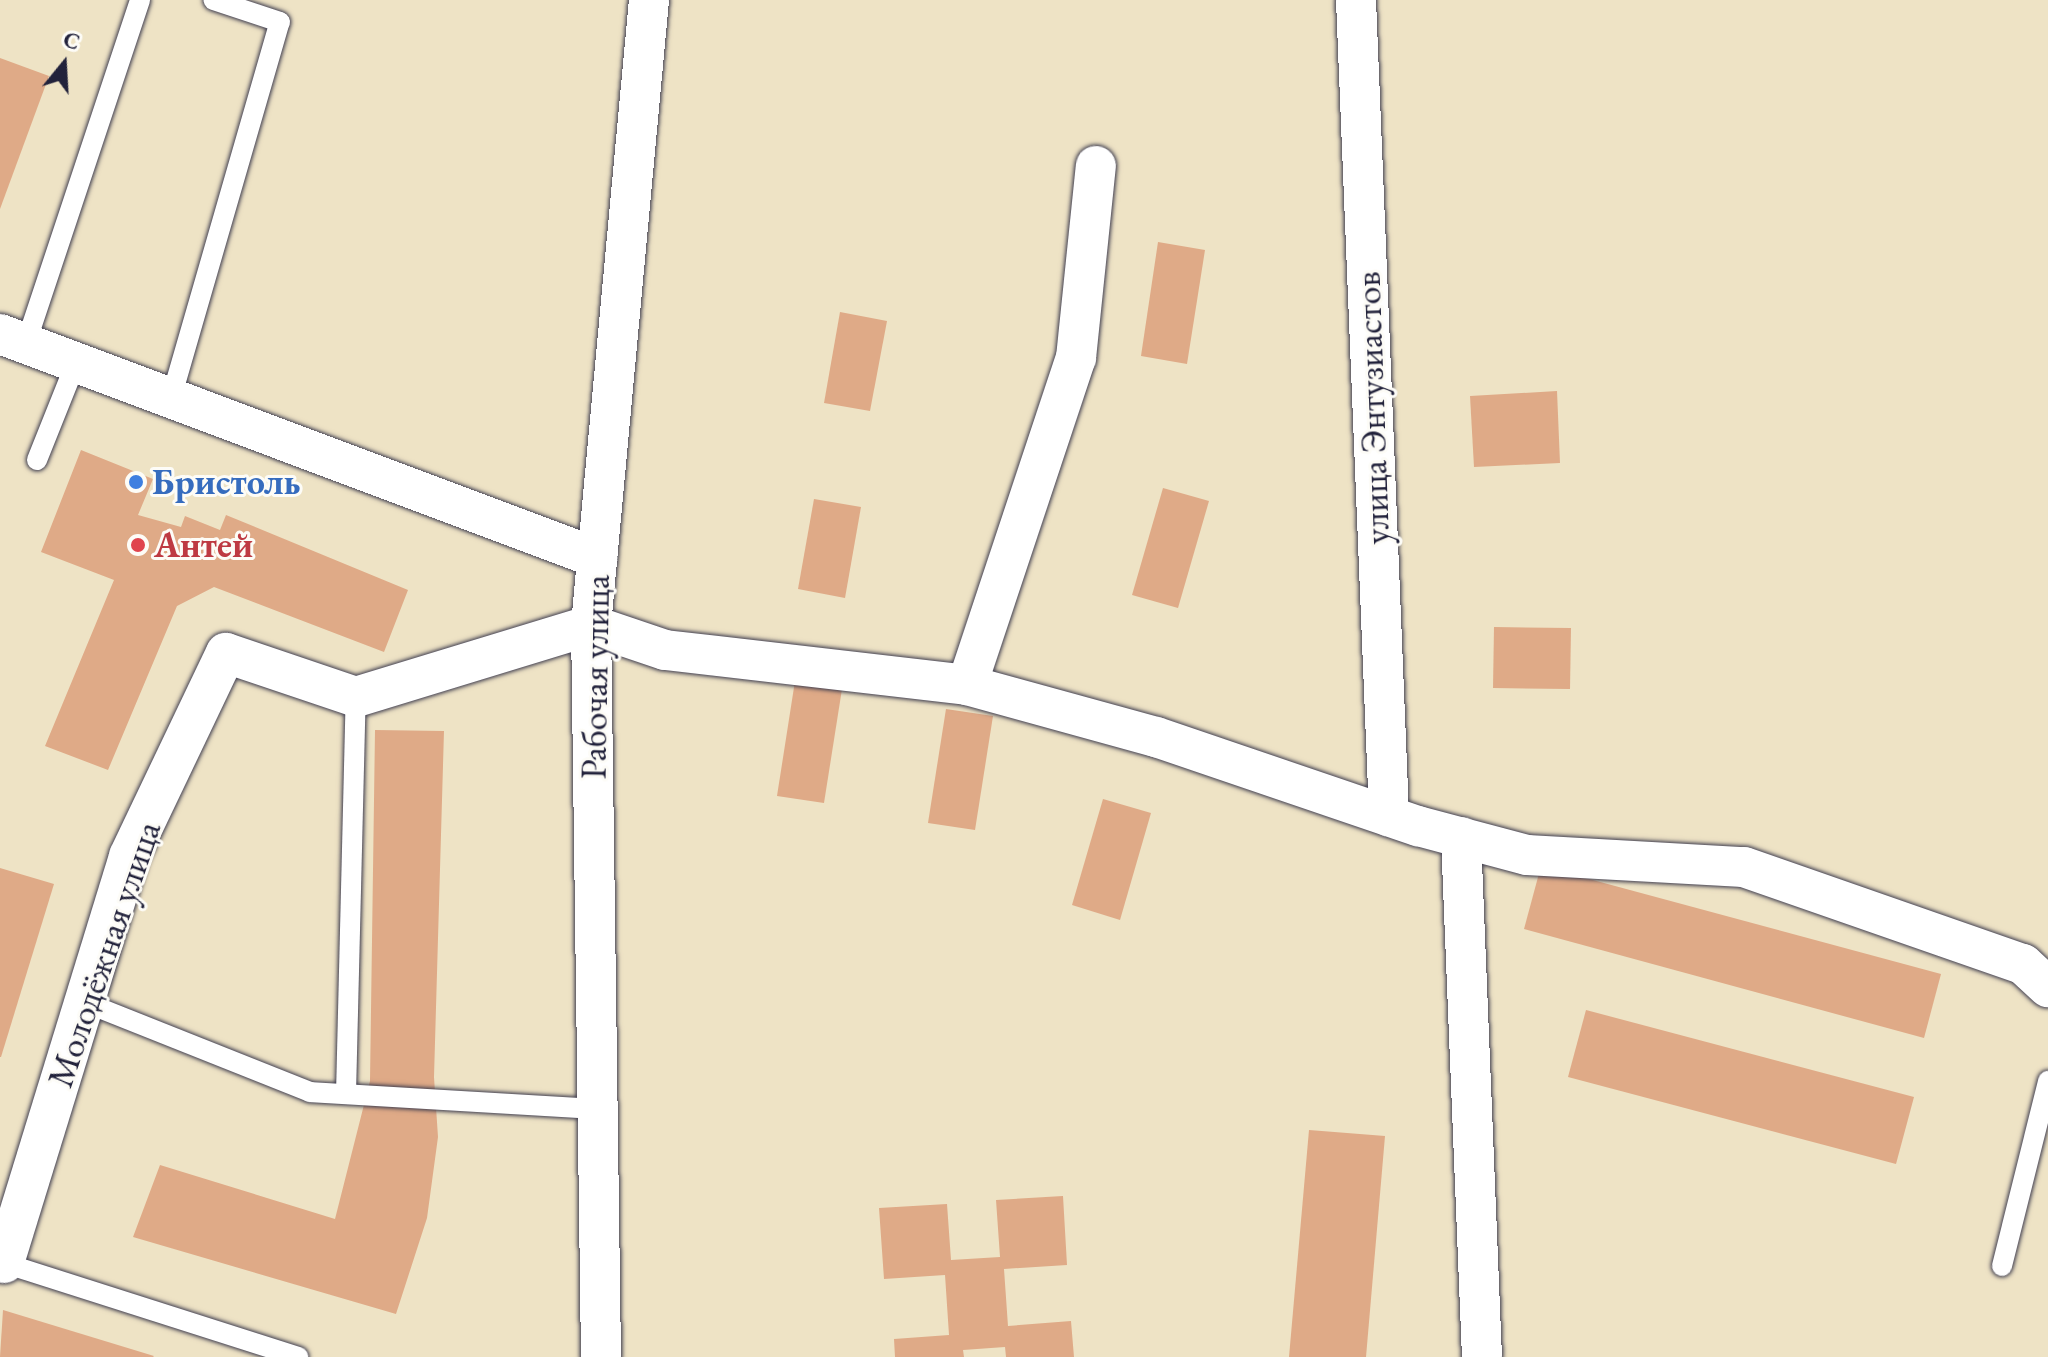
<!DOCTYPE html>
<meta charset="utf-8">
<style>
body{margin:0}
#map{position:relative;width:2048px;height:1357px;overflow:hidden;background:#eee3c5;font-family:"EB Garamond",serif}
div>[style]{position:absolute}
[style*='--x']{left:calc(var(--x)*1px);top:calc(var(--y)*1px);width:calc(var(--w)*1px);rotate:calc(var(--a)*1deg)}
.building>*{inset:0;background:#dfaa87}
.roads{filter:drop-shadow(0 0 2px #413f50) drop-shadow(0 0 2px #413f50)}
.service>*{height:20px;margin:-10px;padding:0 10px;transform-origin:10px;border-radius:10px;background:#fff}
.minor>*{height:40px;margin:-20px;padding:0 20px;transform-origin:20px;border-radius:20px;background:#fff}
.dots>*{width:22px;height:22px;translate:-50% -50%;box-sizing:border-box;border:4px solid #fdfcf7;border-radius:50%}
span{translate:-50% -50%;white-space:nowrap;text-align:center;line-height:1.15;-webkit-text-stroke:6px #fdfcf7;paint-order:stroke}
.street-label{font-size:36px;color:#22223b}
.shop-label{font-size:36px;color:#366cbe;font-weight:700}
.left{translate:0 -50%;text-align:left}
.health-label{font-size:36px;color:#be3a42;font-weight:700}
.north{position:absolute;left:24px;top:24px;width:80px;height:80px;-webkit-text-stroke:6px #fdfcf7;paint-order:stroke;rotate:18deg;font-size:22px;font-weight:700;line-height:32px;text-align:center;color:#22223b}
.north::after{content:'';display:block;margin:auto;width:28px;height:36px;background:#22223b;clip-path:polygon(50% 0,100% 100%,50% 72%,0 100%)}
</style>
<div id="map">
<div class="building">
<i style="clip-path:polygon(0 58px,49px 76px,0 209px)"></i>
<i style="clip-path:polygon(1158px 242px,1205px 250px,1187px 364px,1141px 356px)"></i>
<i style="clip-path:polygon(840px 312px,887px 321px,870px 411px,824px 403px)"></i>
<i style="clip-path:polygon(1557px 391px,1560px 463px,1474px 467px,1470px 396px)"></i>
<i style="clip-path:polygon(81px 450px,153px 479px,138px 515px,181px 527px,185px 516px,220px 530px,226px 515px,408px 590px,384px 652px,214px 587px,177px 606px,108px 770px,45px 746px,114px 580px,41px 552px)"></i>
<i style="clip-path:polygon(1163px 488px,1209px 501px,1178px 608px,1132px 595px)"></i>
<i style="clip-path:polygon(814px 499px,861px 507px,845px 598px,798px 589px)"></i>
<i style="clip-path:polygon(1494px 627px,1571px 628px,1570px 689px,1493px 688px)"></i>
<i style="clip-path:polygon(795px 681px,842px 689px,824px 803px,777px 796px)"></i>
<i style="clip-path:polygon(946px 709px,993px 716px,975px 830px,928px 823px)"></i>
<i style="clip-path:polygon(375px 730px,444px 731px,434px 1077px,438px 1137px,427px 1218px,396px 1314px,133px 1237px,160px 1165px,335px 1219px,370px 1081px)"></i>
<i style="clip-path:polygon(1103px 799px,1151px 813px,1120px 920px,1072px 905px)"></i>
<i style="clip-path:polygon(1541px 866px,1941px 974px,1924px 1038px,1524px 929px)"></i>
<i style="clip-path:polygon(0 868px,54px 884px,1px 1057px,0 1057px)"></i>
<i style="clip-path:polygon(1586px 1010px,1914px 1097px,1896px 1164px,1568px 1077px)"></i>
<i style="clip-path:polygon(1309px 1130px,1385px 1136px,1366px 1357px,1289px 1357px)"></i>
<i style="clip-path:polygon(1063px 1196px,1067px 1265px,1004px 1269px,1008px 1326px,1071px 1321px,1074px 1357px,1006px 1357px,1005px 1347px,963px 1350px,964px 1357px,895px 1357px,894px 1339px,949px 1335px,945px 1275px,884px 1279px,879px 1208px,947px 1204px,951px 1260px,1000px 1257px,996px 1200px)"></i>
<i style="clip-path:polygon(3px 1310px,154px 1356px,153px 1357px,0 1357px)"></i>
</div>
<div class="roads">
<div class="service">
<i style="--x:26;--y:343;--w:361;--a:-71.6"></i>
<i style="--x:172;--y:395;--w:388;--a:-73.9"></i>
<i style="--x:280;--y:22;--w:70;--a:-161.6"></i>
<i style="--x:37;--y:460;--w:108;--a:-68.2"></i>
<i style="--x:84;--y:1002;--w:243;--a:21.7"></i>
<i style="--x:310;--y:1092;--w:289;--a:3.4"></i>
<i style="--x:346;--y:1094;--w:397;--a:-88.6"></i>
<i style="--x:4;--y:1263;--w:309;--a:17.7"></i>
<i style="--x:2002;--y:1266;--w:191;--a:-76"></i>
</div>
<div class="minor">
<i style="--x:1356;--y:0;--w:817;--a:87.68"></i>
<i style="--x:0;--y:334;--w:638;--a:20.57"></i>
<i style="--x:967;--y:685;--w:345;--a:-71.6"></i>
<i style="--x:1076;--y:358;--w:193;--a:-84.1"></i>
<i style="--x:1461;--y:837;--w:520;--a:87.69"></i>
<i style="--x:4;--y:1263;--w:426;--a:-72.9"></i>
<i style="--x:129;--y:856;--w:225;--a:-64.5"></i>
<i style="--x:226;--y:653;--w:137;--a:18.7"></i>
<i style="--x:356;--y:697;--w:246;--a:-17"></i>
<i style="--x:591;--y:625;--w:78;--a:18.7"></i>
<i style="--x:665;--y:650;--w:304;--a:6.6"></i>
<i style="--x:967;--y:685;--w:196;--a:15.4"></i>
<i style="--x:1156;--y:737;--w:277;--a:18.8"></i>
<i style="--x:1418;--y:826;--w:113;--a:14.9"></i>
<i style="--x:1527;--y:855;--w:217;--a:3.2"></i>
<i style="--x:1744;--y:867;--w:295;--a:19.2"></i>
<i style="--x:2023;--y:964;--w:34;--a:43"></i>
<i style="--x:601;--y:1357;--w:732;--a:-90.78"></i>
<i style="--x:591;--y:625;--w:628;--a:-84.7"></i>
</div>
</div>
<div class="dots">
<i style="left:136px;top:482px;background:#3f7fe0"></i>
<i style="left:138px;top:545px;background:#e0444e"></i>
</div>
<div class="street-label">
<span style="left:1372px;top:408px;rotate:-92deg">улица Энтузиастов</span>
<span style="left:595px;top:677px;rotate:-89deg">Рабочая улица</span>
<span style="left:104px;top:954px;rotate:-71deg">Молодёжная улица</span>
</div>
<div class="shop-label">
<span class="left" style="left:152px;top:482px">Бристоль</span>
</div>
<div class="health-label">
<span class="left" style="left:154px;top:545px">Антей</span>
</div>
<div class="north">С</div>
</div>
